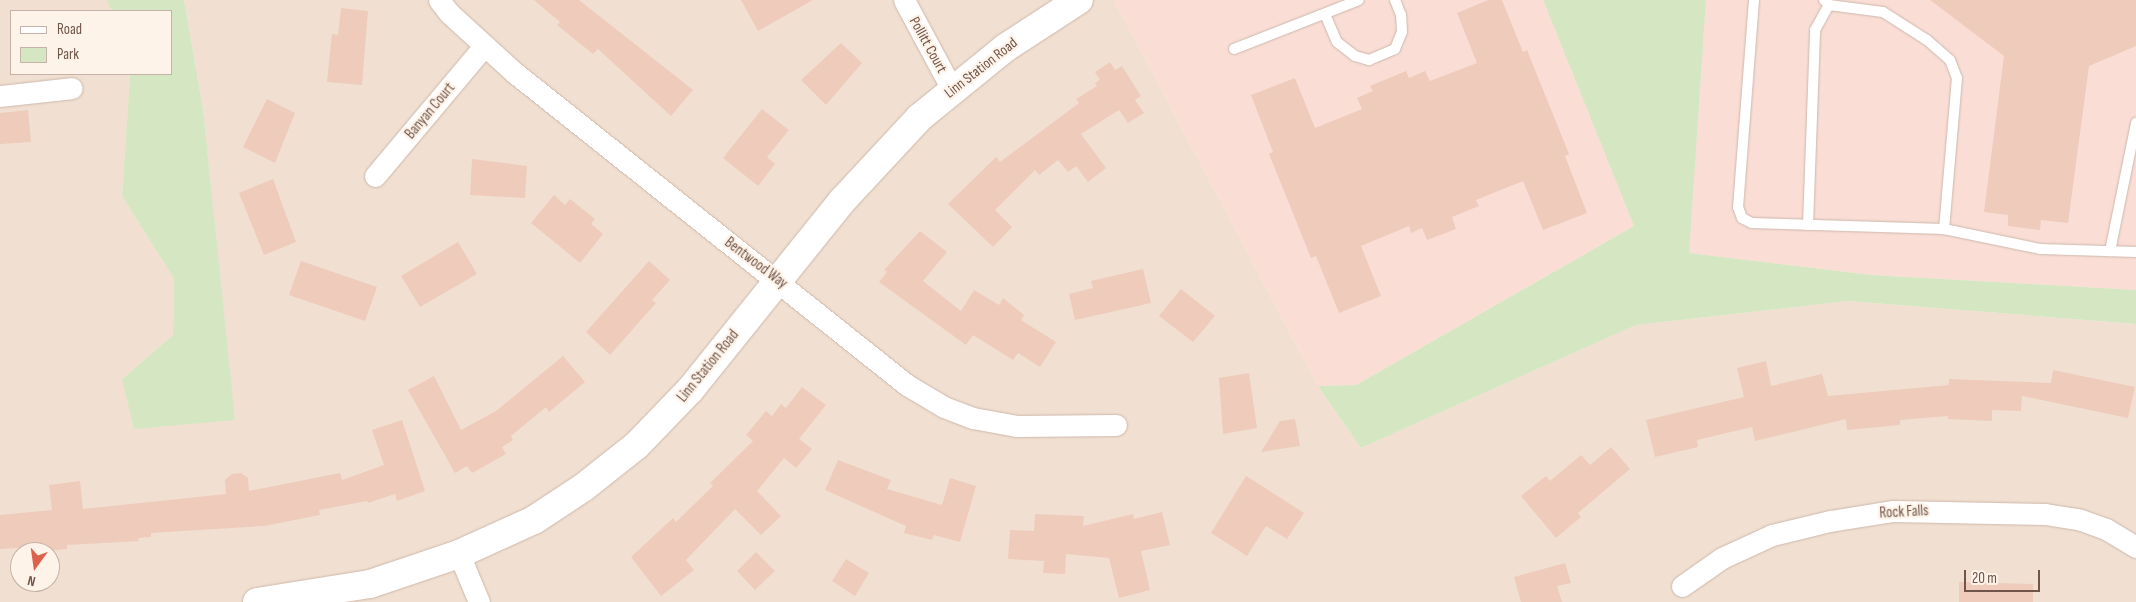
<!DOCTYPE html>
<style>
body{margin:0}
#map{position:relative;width:2136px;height:602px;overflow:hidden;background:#faefe2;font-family:"Sofia Sans Condensed",sans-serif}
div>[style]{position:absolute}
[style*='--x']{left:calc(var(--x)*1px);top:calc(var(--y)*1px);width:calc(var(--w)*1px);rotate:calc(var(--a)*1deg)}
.residential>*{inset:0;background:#f1e0d1}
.commercial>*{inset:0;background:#faded6}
.green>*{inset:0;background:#d4e7c2}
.building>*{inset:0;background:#eecbbb}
.roads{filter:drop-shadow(0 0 1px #cdb8ac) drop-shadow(0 0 1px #cdb8ac)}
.lane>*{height:10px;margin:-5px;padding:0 5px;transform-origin:5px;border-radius:5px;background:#fff}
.street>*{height:21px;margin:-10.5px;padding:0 10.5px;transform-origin:10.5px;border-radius:10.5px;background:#fff}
.secondary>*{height:28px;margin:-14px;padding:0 14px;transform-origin:14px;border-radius:14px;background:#fff}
span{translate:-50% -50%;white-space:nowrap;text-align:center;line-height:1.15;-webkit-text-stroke:4.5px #fef3e8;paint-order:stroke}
.street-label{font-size:15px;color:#70544a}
.legend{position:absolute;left:10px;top:10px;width:162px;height:65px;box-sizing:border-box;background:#fef3e8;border:1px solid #c5b3a9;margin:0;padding:6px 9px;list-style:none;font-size:15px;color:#70544a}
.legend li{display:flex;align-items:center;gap:10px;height:25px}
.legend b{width:25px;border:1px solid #c5b3a9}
.north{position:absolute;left:10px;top:542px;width:50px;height:50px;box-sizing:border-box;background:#fef3e8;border:1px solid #c5b3a9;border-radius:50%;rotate:194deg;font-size:14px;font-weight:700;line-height:20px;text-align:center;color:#70544a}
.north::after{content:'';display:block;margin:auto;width:18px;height:22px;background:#dd624e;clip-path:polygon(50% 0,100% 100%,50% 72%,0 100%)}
.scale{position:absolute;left:1964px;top:570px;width:76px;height:22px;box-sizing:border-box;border:2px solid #70544a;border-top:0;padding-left:6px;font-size:15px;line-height:18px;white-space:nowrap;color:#70544a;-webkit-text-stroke:4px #fef3e8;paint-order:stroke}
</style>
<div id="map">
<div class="residential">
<i style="clip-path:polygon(evenodd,0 0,106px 0,112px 11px,11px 11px,11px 74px,130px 74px,122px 196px,174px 279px,173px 335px,122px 379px,234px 420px,203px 109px,184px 0,1114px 0,1318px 386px,1361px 448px,1636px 325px,1848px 301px,2136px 324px,2136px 602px,0 602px,0 0,20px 552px,50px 552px,50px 582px,20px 582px,20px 552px)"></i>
</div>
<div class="commercial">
<i style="clip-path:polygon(1114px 0,1543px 0,1634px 226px,1356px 385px,1318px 386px)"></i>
<i style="clip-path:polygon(1706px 0,2136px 0,2136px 290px,1872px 275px,1688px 253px)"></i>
</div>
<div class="green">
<i style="clip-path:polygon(106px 0,184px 0,203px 109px,235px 420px,134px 429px,122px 379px,173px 335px,174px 279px,122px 196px,130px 74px,171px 74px,171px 11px,112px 11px)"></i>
<i style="clip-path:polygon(1543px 0,1706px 0,1689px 253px,1872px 275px,2136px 290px,2136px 324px,1848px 301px,1636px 325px,1361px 448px,1318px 386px,1356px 385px,1634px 226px)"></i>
</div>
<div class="building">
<i style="clip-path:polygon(534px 0,579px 0,693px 90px,671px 116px,598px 49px,593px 54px,557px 25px,560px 22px)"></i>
<i style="clip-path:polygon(741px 0,813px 0,758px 31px)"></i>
<i style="clip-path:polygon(1488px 0,1502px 0,1523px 52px,1527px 50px,1569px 154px,1565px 156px,1587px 213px,1543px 230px,1523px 181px,1476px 200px,1479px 206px,1452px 217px,1456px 229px,1427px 240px,1422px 228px,1411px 233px,1409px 226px,1361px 246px,1381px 296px,1339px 313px,1316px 256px,1311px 258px,1284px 191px,1269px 154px,1273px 152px,1251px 95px,1295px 78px,1315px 128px,1362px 109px,1357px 98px,1373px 91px,1370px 86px,1406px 71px,1409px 78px,1425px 71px,1430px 81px,1477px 63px,1457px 13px)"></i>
<i style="clip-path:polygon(1930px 0,2136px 0,2136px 46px,2089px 66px,2068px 223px,2041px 220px,2040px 230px,2008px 226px,2008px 215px,1984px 212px,2004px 56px)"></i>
<i style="clip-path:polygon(341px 8px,368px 11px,362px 85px,327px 82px,332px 34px,338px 35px)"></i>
<i style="clip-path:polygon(841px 43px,862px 63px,826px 105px,801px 80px)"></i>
<i style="clip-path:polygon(1110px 62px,1115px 70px,1122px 66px,1141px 96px,1135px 100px,1144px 113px,1128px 123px,1119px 110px,1081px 134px,1106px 168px,1088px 182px,1076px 166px,1068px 172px,1058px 160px,1039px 175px,1035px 170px,995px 210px,1012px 227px,993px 247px,948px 204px,996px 157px,1000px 162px,1079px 103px,1076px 99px,1097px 86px,1095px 83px,1100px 80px,1095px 72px)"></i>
<i style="clip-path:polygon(267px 99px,295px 113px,275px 163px,243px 147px)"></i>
<i style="clip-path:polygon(762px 109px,789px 130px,767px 157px,775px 164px,758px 186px,723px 158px)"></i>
<i style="clip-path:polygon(28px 110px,31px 142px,0 144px,0 113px)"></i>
<i style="clip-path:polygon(472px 159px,527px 166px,525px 198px,470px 195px)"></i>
<i style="clip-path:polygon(273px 179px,296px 242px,264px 255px,239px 193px)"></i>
<i style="clip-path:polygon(554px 195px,565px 205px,570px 199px,595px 219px,591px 224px,603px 234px,580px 263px,531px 223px)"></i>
<i style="clip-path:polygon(920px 231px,947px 252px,923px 281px,961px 311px,974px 290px,999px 305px,1003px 298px,1024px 315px,1021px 320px,1056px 342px,1040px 367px,1018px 353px,1013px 360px,973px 335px,966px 345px,879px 282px,887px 272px,884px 270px)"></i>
<i style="clip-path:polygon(458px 242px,477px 274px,420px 307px,401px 276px)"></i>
<i style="clip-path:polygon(301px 261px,377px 287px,365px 321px,289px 295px)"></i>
<i style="clip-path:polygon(649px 261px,670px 280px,652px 300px,656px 303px,610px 355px,586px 332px)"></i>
<i style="clip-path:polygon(1143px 269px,1151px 303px,1075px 320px,1069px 294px,1093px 288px,1091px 281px)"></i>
<i style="clip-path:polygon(1181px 289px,1215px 316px,1193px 342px,1159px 316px)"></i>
<i style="clip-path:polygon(563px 356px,585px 382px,549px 412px,546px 407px,511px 436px,513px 440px,502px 447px,506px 454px,472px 473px,467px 466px,455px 473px,408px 390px,434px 376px,461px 430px,496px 411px)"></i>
<i style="clip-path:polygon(1766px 361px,1771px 386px,1822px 374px,1828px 396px,1949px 385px,1949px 379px,2051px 383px,2053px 370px,2135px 387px,2128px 418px,2022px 396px,2021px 411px,1992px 410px,1992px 421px,1948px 419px,1948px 416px,1900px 420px,1900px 425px,1847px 430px,1846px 419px,1755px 441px,1752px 427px,1697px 440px,1698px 447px,1655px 457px,1646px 420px,1744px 397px,1737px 368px)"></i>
<i style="clip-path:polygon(1249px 373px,1257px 428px,1223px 434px,1219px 378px)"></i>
<i style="clip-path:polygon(802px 387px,826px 405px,799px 439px,812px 449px,796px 468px,784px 458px,757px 491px,781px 516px,761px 535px,735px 509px,686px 560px,694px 570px,661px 596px,631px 557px,673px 518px,676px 522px,713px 486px,710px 483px,753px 441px,746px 435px,766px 411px,772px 416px,781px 404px,786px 408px)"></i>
<i style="clip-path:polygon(1295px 419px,1300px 446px,1261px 452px,1280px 421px)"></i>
<i style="clip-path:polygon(402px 420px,425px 491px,397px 501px,395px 494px,368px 503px,367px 501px,319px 510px,320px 515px,264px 526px,151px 533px,151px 537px,138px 538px,139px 541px,67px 545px,67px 549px,39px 552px,35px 552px,35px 547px,0 549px,0 515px,52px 510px,49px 485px,80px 481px,83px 509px,226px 494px,225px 480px,232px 474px,241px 473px,248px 478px,249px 491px,340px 473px,342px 480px,384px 465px,372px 430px)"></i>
<i style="clip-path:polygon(1611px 447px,1630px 469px,1578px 513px,1581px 517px,1556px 538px,1521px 496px,1546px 476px,1550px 481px,1581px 455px,1590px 465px)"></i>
<i style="clip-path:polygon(838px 460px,891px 480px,887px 489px,942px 505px,950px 478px,976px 486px,960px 542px,934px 535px,932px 540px,904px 533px,906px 526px,825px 490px)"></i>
<i style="clip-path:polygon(1246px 476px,1304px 513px,1287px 539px,1266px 526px,1247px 556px,1211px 533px)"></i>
<i style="clip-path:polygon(1162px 512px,1170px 545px,1141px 551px,1150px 590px,1119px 598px,1109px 558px,1066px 554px,1065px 574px,1043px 573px,1044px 561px,1008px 559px,1010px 530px,1034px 531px,1035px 514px,1084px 516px,1083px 526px,1133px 514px,1134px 519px)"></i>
<i style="clip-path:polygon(756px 552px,775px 571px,755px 590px,737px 571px)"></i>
<i style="clip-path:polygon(846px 559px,869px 573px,855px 596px,832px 581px)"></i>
<i style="clip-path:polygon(1565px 563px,1571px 583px,1557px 586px,1562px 602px,1521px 602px,1514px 577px)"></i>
<i style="clip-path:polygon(1959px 582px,2033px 584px,2033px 602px,1959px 602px)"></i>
</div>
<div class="roads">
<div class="lane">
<i style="--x:1754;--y:0;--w:208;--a:94.4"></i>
<i style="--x:1738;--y:207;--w:12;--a:70"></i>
<i style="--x:1742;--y:218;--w:11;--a:27"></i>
<i style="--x:1752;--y:223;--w:192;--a:1.8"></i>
<i style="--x:1944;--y:229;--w:99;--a:11.7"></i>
<i style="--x:2041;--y:249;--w:95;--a:1.8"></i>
<i style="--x:1824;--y:0;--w:7;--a:45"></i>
<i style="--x:1829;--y:5;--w:54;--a:7.4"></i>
<i style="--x:1883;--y:12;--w:52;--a:32.5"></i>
<i style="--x:1927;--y:40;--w:30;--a:41"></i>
<i style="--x:1950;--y:60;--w:19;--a:69"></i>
<i style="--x:1957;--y:78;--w:152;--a:94.9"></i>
<i style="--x:1325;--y:14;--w:30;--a:67"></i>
<i style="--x:1337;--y:42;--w:23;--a:38"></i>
<i style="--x:1355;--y:56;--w:15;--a:16"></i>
<i style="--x:1369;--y:60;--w:28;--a:-23"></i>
<i style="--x:1395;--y:49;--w:18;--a:-68"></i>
<i style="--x:1402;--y:32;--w:17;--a:-93"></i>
<i style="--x:1401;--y:15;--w:16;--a:-112"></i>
<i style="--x:1234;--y:49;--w:134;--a:-21.4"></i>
<i style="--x:1808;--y:225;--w:195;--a:-87.9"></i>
<i style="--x:1815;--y:30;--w:29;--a:-61"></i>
<i style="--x:2110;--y:251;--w:131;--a:-78.5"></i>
</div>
<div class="street">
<i style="--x:439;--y:0;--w:16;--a:52"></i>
<i style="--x:449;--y:13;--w:89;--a:42.3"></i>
<i style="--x:515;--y:73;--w:501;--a:38.52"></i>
<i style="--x:907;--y:385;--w:43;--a:30.7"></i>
<i style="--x:944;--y:407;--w:31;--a:21"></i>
<i style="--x:973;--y:418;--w:45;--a:10.3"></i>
<i style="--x:1017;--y:426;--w:99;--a:-0.6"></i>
<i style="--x:904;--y:0;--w:101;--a:61.7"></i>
<i style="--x:0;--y:96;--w:72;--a:-6.3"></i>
<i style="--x:375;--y:176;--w:170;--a:-50"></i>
<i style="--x:459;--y:554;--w:52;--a:67.4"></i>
<i style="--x:1682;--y:586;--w:49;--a:-35"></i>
<i style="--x:1722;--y:558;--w:55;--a:-24.7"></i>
<i style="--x:1772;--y:535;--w:60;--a:-13.6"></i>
<i style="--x:1830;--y:521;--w:64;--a:-9"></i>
<i style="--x:1893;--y:511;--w:152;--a:1.1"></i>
<i style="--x:2045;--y:514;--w:36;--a:9"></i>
<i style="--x:2081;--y:520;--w:27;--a:20"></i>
<i style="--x:2106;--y:529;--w:35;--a:31"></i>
</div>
<div class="secondary">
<i style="--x:257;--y:602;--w:114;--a:-9.1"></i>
<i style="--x:370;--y:584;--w:94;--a:-18.6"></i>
<i style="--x:459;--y:554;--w:82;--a:-24.4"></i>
<i style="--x:534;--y:520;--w:60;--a:-33.4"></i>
<i style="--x:584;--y:487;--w:68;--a:-38.4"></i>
<i style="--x:637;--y:445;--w:76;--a:-46.1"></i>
<i style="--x:690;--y:390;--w:243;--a:-51.2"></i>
<i style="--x:842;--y:201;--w:113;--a:-47.1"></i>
<i style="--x:919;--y:118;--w:111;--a:-39.1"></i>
<i style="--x:1005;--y:48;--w:88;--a:-33"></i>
</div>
</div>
<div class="street-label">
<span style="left:928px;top:45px;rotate:61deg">Pollitt Court</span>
<span style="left:981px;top:68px;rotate:-38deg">Linn Station Road</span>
<span style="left:430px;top:111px;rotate:-50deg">Banyan Court</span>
<span style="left:756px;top:263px;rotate:37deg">Bentwood Way</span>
<span style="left:708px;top:366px;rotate:-51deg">Linn Station Road</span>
<span style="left:1904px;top:512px;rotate:-3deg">Rock Falls</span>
</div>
<ul class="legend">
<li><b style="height:6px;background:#fff"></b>Road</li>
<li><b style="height:14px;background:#d4e7c2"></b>Park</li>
</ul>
<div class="north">N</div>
<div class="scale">20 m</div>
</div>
